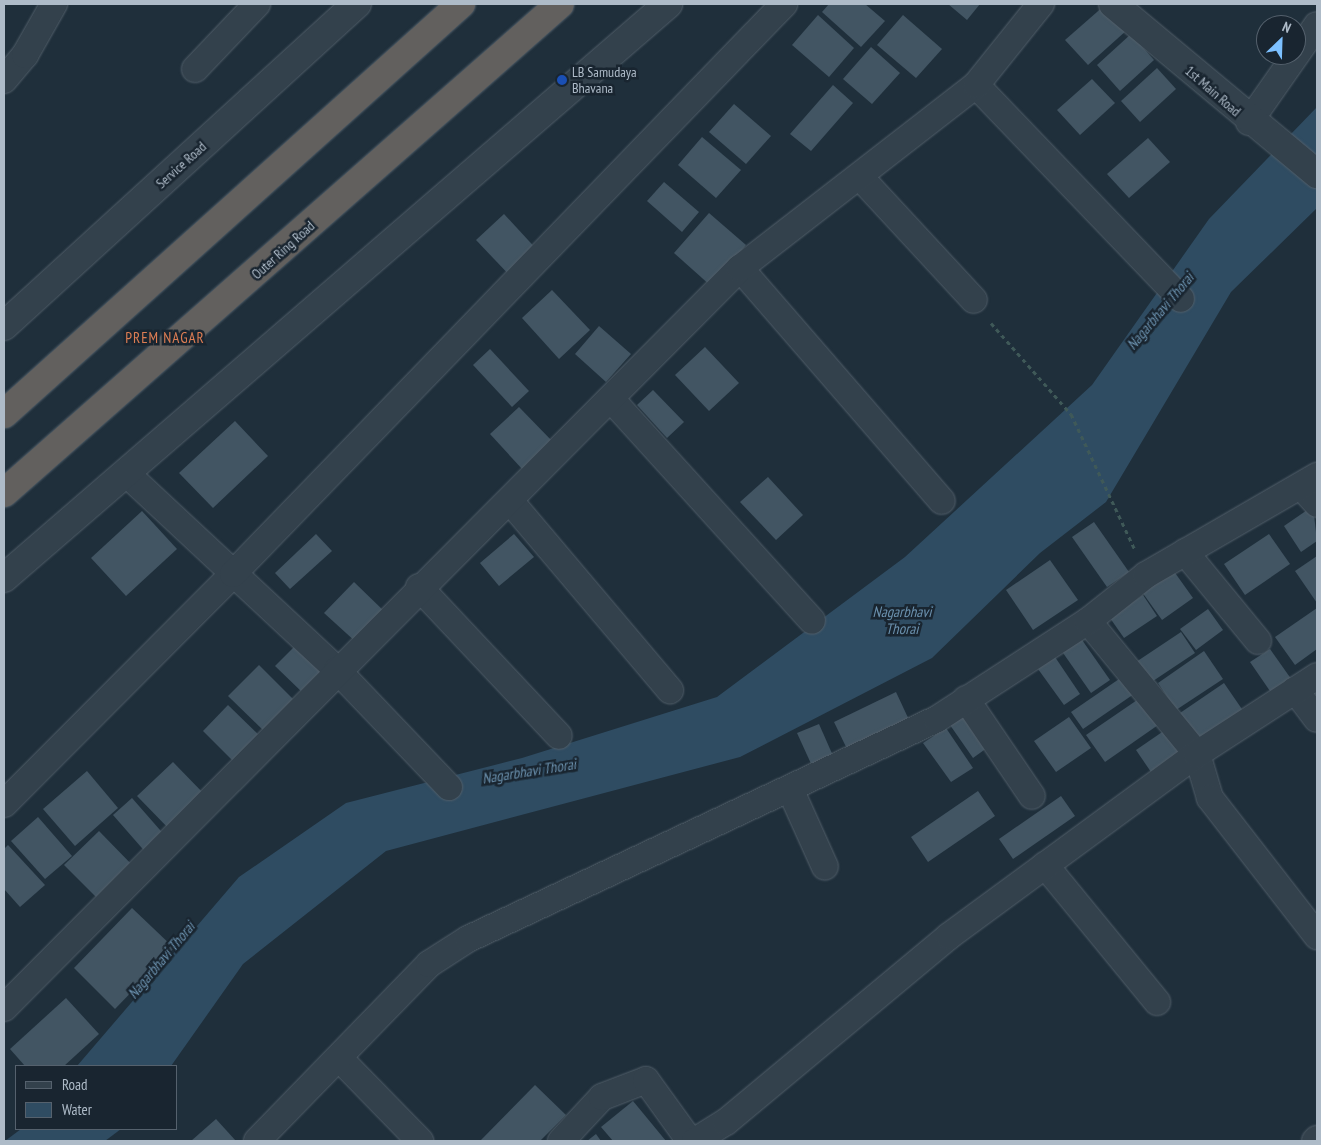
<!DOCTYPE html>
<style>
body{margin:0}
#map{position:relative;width:1321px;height:1145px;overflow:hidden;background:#1f2f3b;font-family:"PT Sans Narrow",sans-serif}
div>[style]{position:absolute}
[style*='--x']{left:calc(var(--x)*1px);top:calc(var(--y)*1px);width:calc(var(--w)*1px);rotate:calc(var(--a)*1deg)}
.water>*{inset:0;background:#2f4c62}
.building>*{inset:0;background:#425563}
.path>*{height:3px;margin-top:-1.5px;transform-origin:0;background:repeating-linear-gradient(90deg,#3f5958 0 4px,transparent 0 8px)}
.roads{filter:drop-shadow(0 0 1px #515e69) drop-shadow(0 0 1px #515e69)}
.minor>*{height:26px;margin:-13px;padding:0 13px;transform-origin:13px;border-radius:13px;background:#33414c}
.tertiary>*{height:28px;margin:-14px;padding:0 14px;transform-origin:14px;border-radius:14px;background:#33414c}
.trunk>*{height:28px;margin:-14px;padding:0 14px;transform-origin:14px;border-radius:14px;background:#62605e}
.dots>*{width:14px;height:14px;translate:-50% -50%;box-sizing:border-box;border:2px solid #192530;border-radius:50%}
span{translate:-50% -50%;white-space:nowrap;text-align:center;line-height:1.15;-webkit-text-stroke:5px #192530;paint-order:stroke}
.poi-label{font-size:14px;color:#aebbc8}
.left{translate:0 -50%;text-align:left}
.street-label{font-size:14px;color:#aebbc8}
.water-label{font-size:15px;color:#6b91ae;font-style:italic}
.neighbourhood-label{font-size:15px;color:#dd7d53;letter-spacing:1px}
.frame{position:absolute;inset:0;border:5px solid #aebbc8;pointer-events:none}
.legend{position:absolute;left:15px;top:1065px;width:162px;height:65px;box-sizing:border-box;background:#192530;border:1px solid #55616d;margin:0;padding:6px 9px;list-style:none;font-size:15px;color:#aebbc8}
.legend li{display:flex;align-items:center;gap:10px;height:25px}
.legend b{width:25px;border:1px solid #55616d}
.north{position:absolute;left:1256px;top:15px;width:50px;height:50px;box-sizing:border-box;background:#192530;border:1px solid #55616d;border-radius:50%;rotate:24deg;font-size:14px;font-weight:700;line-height:20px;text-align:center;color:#aebbc8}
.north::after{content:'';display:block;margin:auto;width:18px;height:22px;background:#7cc0ff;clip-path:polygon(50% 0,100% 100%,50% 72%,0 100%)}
</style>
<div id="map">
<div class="water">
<i style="clip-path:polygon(1317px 107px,1317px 208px,1231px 292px,1106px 502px,1040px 553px,932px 658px,740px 757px,386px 851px,243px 964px,171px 1066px,77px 1066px,239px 877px,346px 803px,522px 758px,717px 697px,905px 557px,1092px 385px,1209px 219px)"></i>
<i style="clip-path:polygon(21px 1129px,121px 1129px,105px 1141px,5px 1141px)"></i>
</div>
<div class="building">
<i style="clip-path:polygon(829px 4px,865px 4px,885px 21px,861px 47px,822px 12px)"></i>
<i style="clip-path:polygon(948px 4px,980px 4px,967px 20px)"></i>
<i style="clip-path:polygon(1105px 5px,1127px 30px,1088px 65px,1065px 40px)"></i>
<i style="clip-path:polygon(818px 15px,854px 48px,829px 77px,792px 45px)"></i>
<i style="clip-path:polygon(903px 15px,942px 49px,916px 78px,877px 45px)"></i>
<i style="clip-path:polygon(1131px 34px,1154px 60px,1120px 91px,1097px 65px)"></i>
<i style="clip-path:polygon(871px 47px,900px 73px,872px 104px,843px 79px)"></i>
<i style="clip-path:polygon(1157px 68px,1176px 89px,1140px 122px,1121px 101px)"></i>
<i style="clip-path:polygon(1092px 79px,1115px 103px,1080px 135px,1057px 110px)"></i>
<i style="clip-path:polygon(833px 85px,853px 103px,811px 151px,790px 134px)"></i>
<i style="clip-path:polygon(734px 104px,771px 136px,746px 164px,709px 132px)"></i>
<i style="clip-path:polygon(702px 137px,741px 170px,716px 198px,678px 165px)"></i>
<i style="clip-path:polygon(1148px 138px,1170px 162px,1129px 198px,1107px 174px)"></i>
<i style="clip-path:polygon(664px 182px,699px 212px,682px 232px,647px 201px)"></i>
<i style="clip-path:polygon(709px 213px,746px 245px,711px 286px,674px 253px)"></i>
<i style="clip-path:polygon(504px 214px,540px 253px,513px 279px,476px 240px)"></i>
<i style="clip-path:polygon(552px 290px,590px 330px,559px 359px,522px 318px)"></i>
<i style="clip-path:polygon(599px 326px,631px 354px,606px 382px,575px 354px)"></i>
<i style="clip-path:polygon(705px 347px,739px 383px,709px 411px,675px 375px)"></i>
<i style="clip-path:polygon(490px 349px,529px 391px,512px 407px,473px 365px)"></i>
<i style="clip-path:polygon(653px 390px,684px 422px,667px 438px,637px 405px)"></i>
<i style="clip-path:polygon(519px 407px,553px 442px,523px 470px,490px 434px)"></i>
<i style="clip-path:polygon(235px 421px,268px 456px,213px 508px,179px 473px)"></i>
<i style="clip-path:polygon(768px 477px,803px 515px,776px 540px,740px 502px)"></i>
<i style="clip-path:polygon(1313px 506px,1317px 541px,1301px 552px,1284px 526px)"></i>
<i style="clip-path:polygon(142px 511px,177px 549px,126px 596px,91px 558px)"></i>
<i style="clip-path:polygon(1094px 522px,1129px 572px,1107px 587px,1072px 537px)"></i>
<i style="clip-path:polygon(316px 534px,332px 551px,290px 589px,275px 573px)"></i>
<i style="clip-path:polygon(514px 534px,534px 557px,499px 586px,480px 563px)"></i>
<i style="clip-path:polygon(1269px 534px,1290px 564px,1245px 595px,1224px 564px)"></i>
<i style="clip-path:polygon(1317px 556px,1317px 603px,1295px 571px)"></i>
<i style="clip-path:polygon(1050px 560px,1078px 600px,1033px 630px,1006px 590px)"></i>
<i style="clip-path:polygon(1173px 570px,1193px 598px,1162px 620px,1142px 592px)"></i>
<i style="clip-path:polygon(354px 582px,386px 613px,357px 643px,324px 613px)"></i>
<i style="clip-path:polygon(1143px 595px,1157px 616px,1124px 638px,1110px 618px)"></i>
<i style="clip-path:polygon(1317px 608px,1317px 649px,1295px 665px,1275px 637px)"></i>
<i style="clip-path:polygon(1208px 609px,1223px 630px,1196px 650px,1180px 629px)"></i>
<i style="clip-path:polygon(1181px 632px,1195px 653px,1147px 685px,1133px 664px)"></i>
<i style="clip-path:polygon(1080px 637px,1110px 680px,1091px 693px,1061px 650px)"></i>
<i style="clip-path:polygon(295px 646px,324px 674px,304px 694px,275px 666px)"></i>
<i style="clip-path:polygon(1270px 649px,1294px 683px,1274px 697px,1250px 662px)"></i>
<i style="clip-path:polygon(1204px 651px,1223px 679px,1176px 710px,1158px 683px)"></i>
<i style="clip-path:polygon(1055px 657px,1080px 694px,1064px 705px,1038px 669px)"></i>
<i style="clip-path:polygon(259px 665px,298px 704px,268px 735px,228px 696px)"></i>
<i style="clip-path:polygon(1122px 677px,1134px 694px,1083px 729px,1071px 712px)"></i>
<i style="clip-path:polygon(1224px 683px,1246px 715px,1202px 745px,1180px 713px)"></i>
<i style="clip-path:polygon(896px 692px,910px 722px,848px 751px,834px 722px)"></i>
<i style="clip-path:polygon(1143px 696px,1161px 723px,1105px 762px,1086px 735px)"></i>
<i style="clip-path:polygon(228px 705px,264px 740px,238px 766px,203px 731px)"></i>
<i style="clip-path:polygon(969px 713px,991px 745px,973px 758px,950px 725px)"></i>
<i style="clip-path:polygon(1069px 717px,1091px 748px,1056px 772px,1034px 741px)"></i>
<i style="clip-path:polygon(819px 724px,834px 758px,813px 768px,797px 733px)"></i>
<i style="clip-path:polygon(946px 728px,973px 768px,951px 782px,923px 743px)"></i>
<i style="clip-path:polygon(1168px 728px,1185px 753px,1153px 775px,1136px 750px)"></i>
<i style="clip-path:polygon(173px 762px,207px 797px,172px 832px,137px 796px)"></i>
<i style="clip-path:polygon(87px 771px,118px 808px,75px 846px,43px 809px)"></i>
<i style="clip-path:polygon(978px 791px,995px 816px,928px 862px,911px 837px)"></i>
<i style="clip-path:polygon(1061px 796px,1075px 816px,1013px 859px,999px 839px)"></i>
<i style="clip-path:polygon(132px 798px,167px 838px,148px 855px,113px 815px)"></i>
<i style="clip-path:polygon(38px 817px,72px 856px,45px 879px,11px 841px)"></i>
<i style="clip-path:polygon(99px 831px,138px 871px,103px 904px,64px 865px)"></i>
<i style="clip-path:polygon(8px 845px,45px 885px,20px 907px,4px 889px,4px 849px)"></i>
<i style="clip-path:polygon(132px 908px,174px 948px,115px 1009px,74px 968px)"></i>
<i style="clip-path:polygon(66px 998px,99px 1034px,64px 1066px,25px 1066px,10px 1049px)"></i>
<i style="clip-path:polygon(535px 1085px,566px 1115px,540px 1141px,480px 1141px)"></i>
<i style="clip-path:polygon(633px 1101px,666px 1141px,613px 1141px,601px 1127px)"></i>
<i style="clip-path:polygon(216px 1119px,236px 1141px,191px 1141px)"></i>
<i style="clip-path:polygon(596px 1134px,601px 1141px,587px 1141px)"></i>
</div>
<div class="path">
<i style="--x:991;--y:323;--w:121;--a:48.7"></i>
<i style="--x:1071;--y:414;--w:150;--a:64.8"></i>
</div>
<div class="roads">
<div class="minor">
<i style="--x:195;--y:69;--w:90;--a:-46.4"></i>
<i style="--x:4;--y:80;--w:33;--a:-50"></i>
<i style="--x:25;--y:55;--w:59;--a:-60.4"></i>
<i style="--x:976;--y:85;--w:296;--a:46.2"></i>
<i style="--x:1249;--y:122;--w:118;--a:-55"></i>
<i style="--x:861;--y:178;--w:166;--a:47.2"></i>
<i style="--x:740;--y:268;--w:308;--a:49.1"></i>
<i style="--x:611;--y:399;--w:299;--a:47.8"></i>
<i style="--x:128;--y:475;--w:286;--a:43"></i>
<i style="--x:337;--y:670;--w:162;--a:46.3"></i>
<i style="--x:1301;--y:486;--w:24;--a:48"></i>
<i style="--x:510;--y:501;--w:248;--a:49.8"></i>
<i style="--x:1185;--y:552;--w:115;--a:50.6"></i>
<i style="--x:419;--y:587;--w:204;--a:46.8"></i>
<i style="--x:1088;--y:621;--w:172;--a:50.7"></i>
<i style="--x:1197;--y:754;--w:46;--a:73.5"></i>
<i style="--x:1210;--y:798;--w:175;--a:52.2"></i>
<i style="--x:1295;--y:690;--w:36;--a:53"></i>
<i style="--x:966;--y:699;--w:117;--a:55.8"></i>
<i style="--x:790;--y:789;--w:85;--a:65.8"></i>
<i style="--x:4;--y:804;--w:325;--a:-45.1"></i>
<i style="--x:233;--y:574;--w:793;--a:-45.97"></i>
<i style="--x:1045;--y:865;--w:177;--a:50.7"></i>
<i style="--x:4;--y:1008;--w:1044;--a:-45.16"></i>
<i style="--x:740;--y:268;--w:299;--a:-37.8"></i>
<i style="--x:976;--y:85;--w:104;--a:-51.3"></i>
<i style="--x:340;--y:1059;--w:115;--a:45.7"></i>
<i style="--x:257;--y:1141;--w:247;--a:-45.8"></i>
<i style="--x:429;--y:964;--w:46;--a:-32.7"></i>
<i style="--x:468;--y:939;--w:518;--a:-25.13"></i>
<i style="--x:937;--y:719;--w:180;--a:-33"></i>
<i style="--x:1088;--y:621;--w:74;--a:-38.4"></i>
<i style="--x:1146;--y:575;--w:198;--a:-30.1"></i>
<i style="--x:561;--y:1141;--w:60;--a:-47"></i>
<i style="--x:602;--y:1097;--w:47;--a:-21.1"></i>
<i style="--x:646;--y:1080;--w:75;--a:54.2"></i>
<i style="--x:695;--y:1141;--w:36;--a:-32"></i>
<i style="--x:726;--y:1122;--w:290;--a:-39.8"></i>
<i style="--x:949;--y:936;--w:308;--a:-36.3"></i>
<i style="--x:1197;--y:754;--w:143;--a:-33"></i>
<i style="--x:1315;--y:1141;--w:3;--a:-45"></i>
</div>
<div class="tertiary">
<i style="--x:1113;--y:4;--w:266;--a:39.8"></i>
<i style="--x:4;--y:326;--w:478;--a:-42.4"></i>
<i style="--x:4;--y:578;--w:878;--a:-40.84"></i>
</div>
<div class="trunk">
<i style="--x:4;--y:414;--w:614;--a:-41.9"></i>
<i style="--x:4;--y:493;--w:740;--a:-41.33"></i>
</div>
</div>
<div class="dots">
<i style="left:562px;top:80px;background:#1a4fb4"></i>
</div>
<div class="poi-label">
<span class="left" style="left:572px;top:80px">LB Samudaya<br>Bhavana</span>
</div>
<div class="street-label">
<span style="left:1213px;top:91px;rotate:41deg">1st Main Road</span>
<span style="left:181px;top:165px;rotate:-42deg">Service Road</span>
<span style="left:283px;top:250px;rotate:-42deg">Outer Ring Road</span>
</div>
<div class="water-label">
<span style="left:1160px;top:311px;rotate:-50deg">Nagarbhavi Thorai</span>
<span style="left:902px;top:620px">Nagarbhavi<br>Thorai</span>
<span style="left:529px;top:771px;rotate:-9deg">Nagarbhavi Thorai</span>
<span style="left:161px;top:960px;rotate:-50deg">Nagarbhavi Thorai</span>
</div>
<div class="neighbourhood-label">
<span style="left:165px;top:338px">PREM NAGAR</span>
</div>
<div class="frame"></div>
<ul class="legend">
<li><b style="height:6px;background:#33414c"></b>Road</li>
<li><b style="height:14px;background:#2f4c62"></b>Water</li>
</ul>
<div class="north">N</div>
</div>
